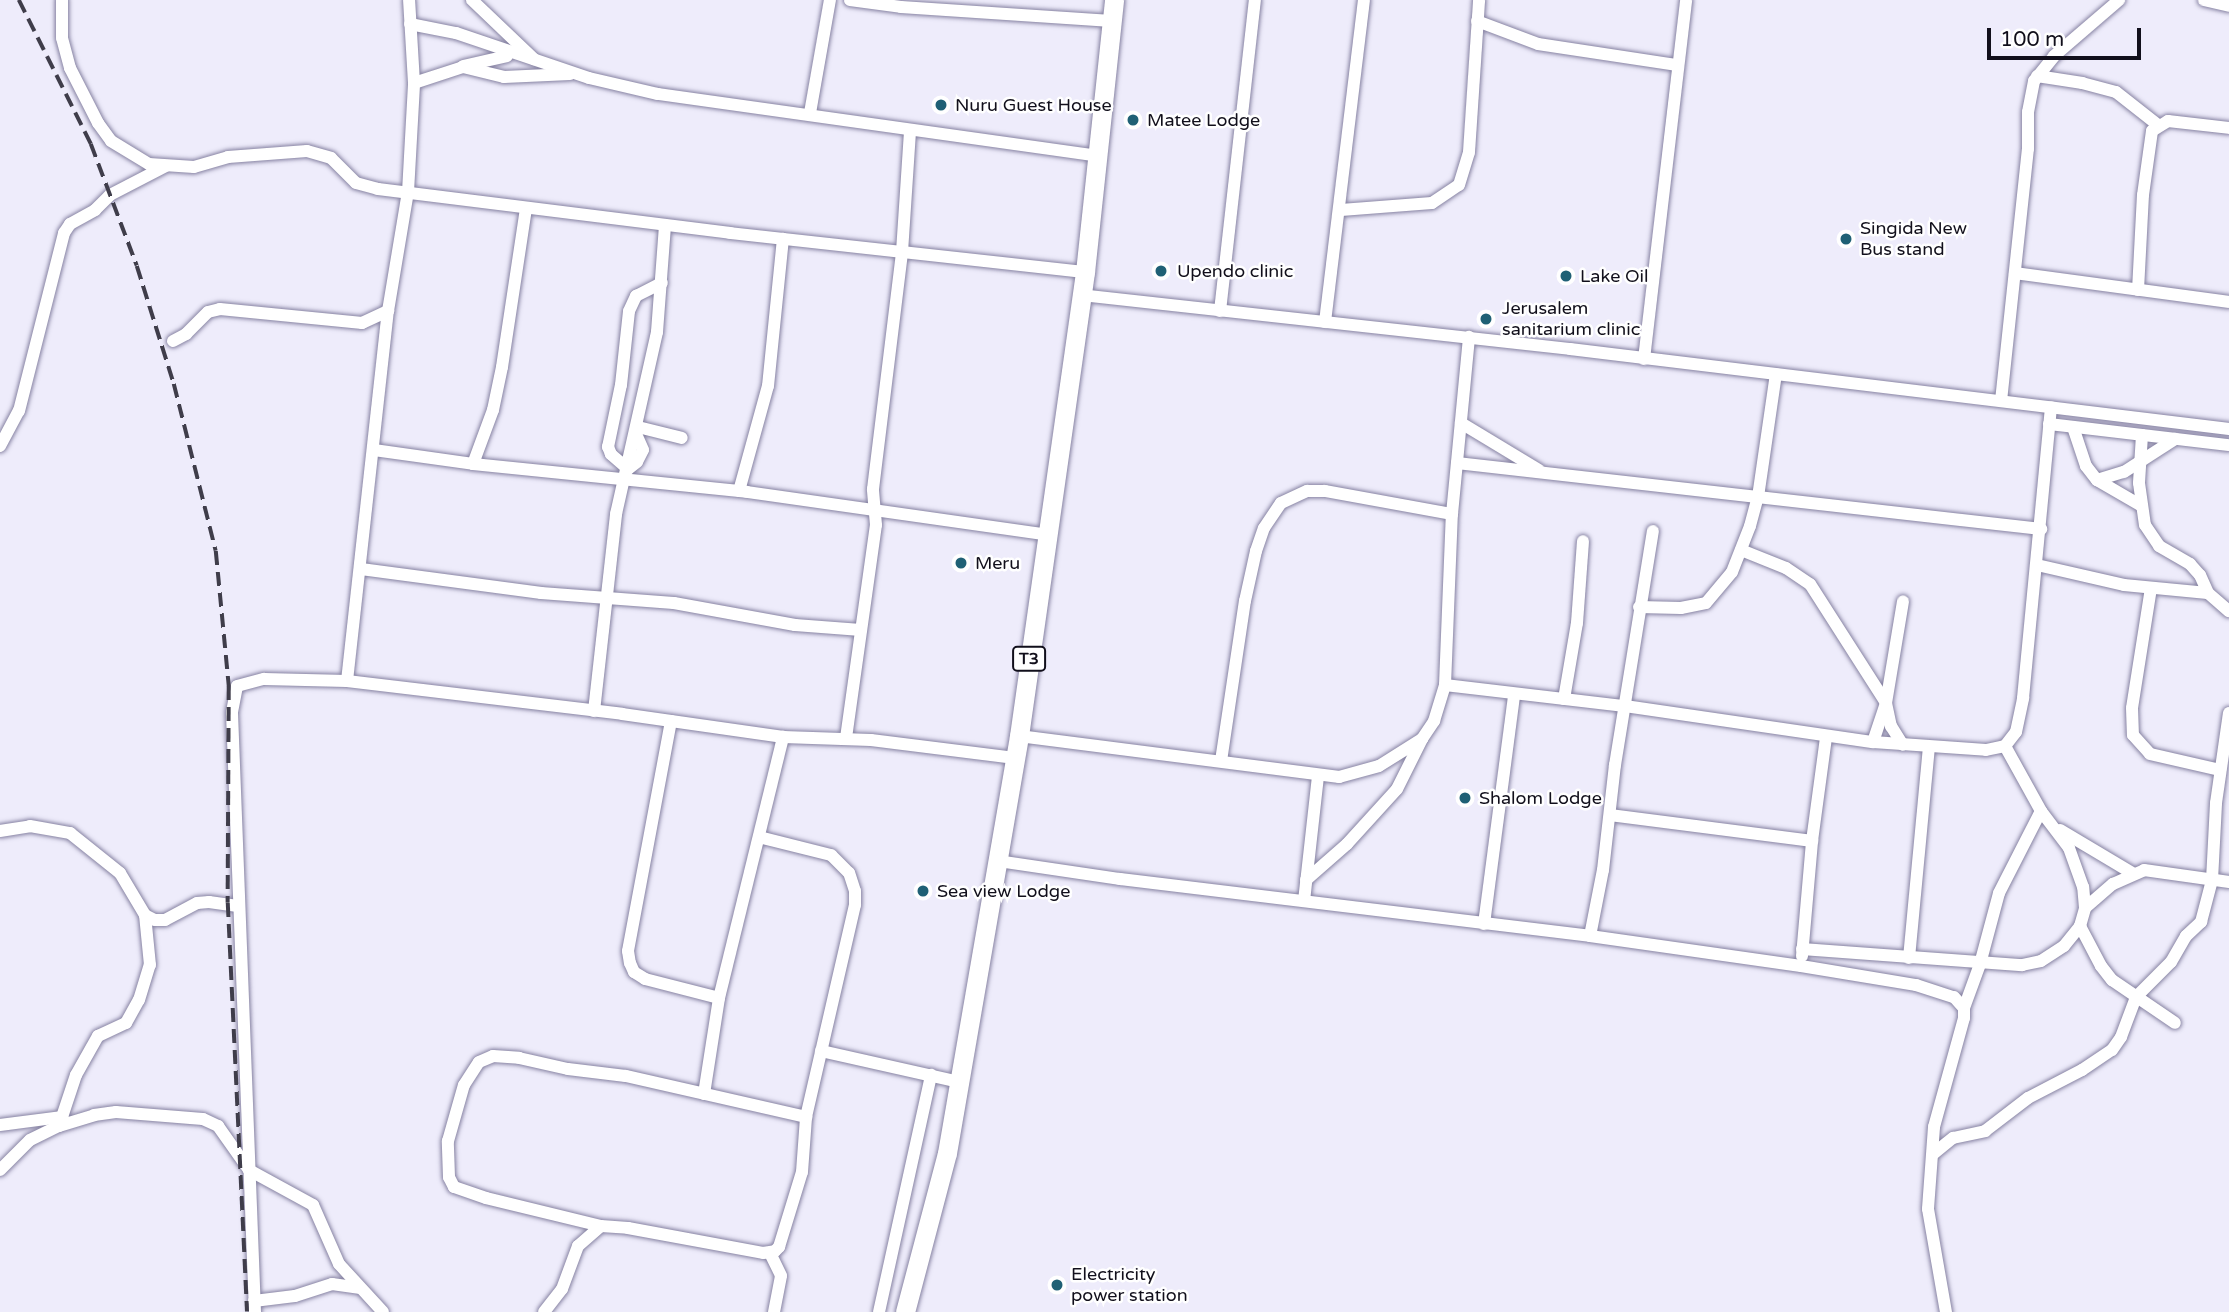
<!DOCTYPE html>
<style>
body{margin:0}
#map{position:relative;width:2229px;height:1312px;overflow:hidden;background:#eeecfb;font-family:"Varela Round",sans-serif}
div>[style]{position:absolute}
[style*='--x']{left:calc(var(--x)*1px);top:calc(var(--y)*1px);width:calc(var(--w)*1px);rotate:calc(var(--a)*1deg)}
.roads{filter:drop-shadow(0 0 2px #8682a2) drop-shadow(0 0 2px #8682a2)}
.minor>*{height:12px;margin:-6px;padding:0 6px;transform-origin:6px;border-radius:6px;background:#fff}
.highway>*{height:19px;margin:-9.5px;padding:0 9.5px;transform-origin:9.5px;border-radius:9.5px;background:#fff}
.rail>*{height:3.5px;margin-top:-1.75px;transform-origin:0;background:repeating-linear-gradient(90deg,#3f3d4a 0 14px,transparent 0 21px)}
.dots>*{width:19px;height:19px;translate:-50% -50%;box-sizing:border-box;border:4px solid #fff;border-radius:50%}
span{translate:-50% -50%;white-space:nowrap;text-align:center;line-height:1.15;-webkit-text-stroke:5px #fff;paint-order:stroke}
.shield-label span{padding:2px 5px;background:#fff;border:2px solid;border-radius:5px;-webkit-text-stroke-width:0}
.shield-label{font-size:16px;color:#110f1b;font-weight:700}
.poi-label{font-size:18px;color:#110f1b}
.left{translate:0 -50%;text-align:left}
.scale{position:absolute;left:1987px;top:28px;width:154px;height:32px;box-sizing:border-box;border:4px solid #110f1b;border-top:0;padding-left:9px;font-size:21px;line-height:24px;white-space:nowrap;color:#110f1b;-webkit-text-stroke:5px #fff;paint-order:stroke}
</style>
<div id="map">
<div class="roads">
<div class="minor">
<i style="--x:62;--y:0;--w:38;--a:90"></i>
<i style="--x:62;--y:38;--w:31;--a:75"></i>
<i style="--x:70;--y:68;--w:62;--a:63"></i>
<i style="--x:98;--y:123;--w:22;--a:54"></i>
<i style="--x:111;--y:141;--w:44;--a:31.2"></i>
<i style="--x:149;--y:164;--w:45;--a:3.8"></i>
<i style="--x:194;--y:167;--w:35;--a:-16"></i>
<i style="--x:228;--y:157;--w:79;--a:-4.3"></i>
<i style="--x:307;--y:151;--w:25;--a:16"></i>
<i style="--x:331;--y:158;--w:35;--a:45"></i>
<i style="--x:356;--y:183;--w:23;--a:15"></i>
<i style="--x:378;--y:189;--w:355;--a:7.1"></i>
<i style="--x:730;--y:233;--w:357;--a:6.3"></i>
<i style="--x:472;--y:0;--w:86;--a:43.6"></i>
<i style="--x:850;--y:0;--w:51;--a:7.8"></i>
<i style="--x:901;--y:7;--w:211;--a:3.8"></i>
<i style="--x:2204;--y:0;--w:26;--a:13"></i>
<i style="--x:1477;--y:21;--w:65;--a:20.7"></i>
<i style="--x:1538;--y:44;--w:141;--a:8.6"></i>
<i style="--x:410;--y:24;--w:47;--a:11.1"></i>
<i style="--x:456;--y:33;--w:140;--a:18.7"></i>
<i style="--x:589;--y:78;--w:71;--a:13.1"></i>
<i style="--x:658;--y:94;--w:444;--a:8"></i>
<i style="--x:463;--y:66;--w:45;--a:-12.8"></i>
<i style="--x:2037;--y:76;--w:46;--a:8.8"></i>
<i style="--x:2082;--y:83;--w:35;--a:15"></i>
<i style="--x:2116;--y:92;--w:53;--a:38.2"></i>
<i style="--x:414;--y:83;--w:52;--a:-18.1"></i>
<i style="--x:463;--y:67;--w:42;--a:13.7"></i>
<i style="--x:504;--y:77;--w:66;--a:-2.6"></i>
<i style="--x:810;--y:113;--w:115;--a:-80"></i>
<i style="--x:1341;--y:210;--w:91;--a:-4.4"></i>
<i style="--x:1432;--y:203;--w:32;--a:-34"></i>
<i style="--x:1459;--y:185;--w:34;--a:-73"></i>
<i style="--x:1469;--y:152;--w:152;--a:-86.2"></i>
<i style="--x:2015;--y:273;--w:216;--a:7.7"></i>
<i style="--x:2138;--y:290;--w:95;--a:-87"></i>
<i style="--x:2143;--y:195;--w:65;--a:-82"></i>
<i style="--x:2152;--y:131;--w:19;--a:-32"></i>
<i style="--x:2168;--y:121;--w:61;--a:6.5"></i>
<i style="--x:1081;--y:295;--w:492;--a:6.3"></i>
<i style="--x:1570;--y:349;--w:664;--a:6.92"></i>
<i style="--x:1220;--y:311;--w:313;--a:-83.6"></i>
<i style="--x:1325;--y:322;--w:324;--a:-83.1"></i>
<i style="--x:173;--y:341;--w:15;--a:-28"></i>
<i style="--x:186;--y:334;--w:31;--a:-45"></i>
<i style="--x:208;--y:312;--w:12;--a:-14"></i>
<i style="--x:220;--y:309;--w:143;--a:5.6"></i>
<i style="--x:362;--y:323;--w:29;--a:-25"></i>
<i style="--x:1644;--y:359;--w:361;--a:-83.3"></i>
<i style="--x:2001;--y:401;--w:253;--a:-83.9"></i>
<i style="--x:2028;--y:149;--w:37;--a:-90"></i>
<i style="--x:2028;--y:112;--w:32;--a:-79"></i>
<i style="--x:2034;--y:81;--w:32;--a:-51"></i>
<i style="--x:2054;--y:56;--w:86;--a:-40.7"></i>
<i style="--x:1461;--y:423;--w:91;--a:31.1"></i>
<i style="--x:2049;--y:424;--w:181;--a:6.7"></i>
<i style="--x:638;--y:427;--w:45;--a:14"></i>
<i style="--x:2073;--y:427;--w:41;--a:71.6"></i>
<i style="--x:2086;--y:466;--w:18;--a:52"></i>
<i style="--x:2097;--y:480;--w:50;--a:30.2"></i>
<i style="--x:636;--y:434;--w:17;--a:66"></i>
<i style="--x:643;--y:450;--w:13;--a:117"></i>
<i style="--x:637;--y:462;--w:11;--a:142"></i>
<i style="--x:628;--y:469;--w:23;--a:-139"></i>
<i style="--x:611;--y:454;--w:8;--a:-113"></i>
<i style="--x:608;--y:447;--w:63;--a:-78.2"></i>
<i style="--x:621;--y:385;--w:74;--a:-83.8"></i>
<i style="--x:629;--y:311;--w:17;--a:-65"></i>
<i style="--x:636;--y:296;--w:29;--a:-27"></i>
<i style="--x:2142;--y:435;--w:48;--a:93.6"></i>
<i style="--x:2139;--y:483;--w:42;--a:81.9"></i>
<i style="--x:2145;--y:525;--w:25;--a:56"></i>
<i style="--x:2159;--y:546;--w:36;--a:30"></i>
<i style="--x:2190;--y:564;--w:15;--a:48"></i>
<i style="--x:2200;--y:575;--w:20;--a:66"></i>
<i style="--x:0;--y:446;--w:40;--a:-62"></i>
<i style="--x:19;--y:411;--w:184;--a:-75.8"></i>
<i style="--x:64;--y:233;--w:11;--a:-56"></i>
<i style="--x:70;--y:224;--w:29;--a:-29"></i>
<i style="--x:95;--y:210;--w:21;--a:-45"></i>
<i style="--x:110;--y:195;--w:63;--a:-27.4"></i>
<i style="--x:374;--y:450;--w:100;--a:8"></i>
<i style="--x:473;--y:464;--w:275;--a:5.8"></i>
<i style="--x:747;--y:492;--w:304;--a:8.1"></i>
<i style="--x:1457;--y:463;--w:588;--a:6.45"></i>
<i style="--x:473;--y:464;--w:58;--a:-69.7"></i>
<i style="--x:493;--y:410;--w:44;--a:-78.2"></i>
<i style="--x:502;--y:367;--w:160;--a:-81.4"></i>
<i style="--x:2097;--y:480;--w:28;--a:-17"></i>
<i style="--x:2124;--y:472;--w:61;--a:-32.9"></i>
<i style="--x:739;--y:491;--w:109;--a:-74.6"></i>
<i style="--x:768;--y:386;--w:148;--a:-84.2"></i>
<i style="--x:1741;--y:550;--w:48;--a:21.8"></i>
<i style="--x:1786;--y:568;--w:29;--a:34"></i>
<i style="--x:1810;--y:584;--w:141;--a:57.4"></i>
<i style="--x:1886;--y:703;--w:24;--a:78"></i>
<i style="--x:1891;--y:726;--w:22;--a:58"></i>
<i style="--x:2037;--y:565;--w:89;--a:12.9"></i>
<i style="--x:2124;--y:585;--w:84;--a:5.4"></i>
<i style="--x:2208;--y:593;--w:28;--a:41"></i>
<i style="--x:361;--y:569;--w:182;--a:7.6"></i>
<i style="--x:541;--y:593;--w:133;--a:4.3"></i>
<i style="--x:674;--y:603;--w:123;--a:10.3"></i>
<i style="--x:795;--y:625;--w:66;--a:4.3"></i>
<i style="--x:2151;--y:588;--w:121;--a:99"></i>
<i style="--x:2132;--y:708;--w:27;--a:88"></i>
<i style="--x:2133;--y:735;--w:25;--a:48"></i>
<i style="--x:2150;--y:754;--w:72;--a:12.9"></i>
<i style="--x:1639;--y:607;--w:42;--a:1.4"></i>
<i style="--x:1681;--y:608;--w:25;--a:-11"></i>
<i style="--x:1706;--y:603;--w:40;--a:-50"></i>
<i style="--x:1732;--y:572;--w:49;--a:-68.6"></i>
<i style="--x:1750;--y:526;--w:30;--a:-75"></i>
<i style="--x:1758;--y:497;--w:124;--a:-81.7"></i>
<i style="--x:347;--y:681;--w:372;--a:-83.7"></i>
<i style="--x:388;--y:311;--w:121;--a:-80.5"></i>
<i style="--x:408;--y:192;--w:109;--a:-86.8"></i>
<i style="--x:414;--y:83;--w:83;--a:-93.4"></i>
<i style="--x:1445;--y:685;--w:181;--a:6.7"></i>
<i style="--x:1625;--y:706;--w:251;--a:8.3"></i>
<i style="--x:1873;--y:742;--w:113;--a:4"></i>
<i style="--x:1986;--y:750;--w:19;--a:-12"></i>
<i style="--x:2005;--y:746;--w:18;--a:-52"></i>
<i style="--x:2016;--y:732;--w:35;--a:-78"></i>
<i style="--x:2023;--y:698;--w:292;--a:-84.5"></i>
<i style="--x:1564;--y:699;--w:77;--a:-80.3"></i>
<i style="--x:1577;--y:623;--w:82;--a:-85.8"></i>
<i style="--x:594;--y:711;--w:198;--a:-83.6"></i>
<i style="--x:616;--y:514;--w:187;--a:-77.3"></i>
<i style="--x:657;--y:332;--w:107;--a:-85.7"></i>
<i style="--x:671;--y:721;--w:234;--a:100.6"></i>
<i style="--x:628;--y:951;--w:12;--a:81"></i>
<i style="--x:630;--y:963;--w:10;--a:66"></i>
<i style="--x:634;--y:972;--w:13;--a:32"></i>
<i style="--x:645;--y:979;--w:76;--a:14.4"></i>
<i style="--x:1019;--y:736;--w:323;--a:7.3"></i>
<i style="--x:1339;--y:777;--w:41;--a:-15.4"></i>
<i style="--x:1379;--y:766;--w:51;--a:-32.1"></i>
<i style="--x:1422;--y:739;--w:22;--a:-56"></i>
<i style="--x:1434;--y:721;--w:38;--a:-73"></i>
<i style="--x:1445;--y:685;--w:171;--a:-87.7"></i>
<i style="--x:1452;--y:514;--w:178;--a:-84.5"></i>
<i style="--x:846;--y:738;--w:215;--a:-82"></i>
<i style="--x:876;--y:525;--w:36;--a:-95"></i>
<i style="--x:873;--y:489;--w:239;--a:-83"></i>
<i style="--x:902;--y:252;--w:121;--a:-86.2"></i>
<i style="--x:1873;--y:742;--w:41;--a:-71.6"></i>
<i style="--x:1886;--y:703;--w:103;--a:-80.5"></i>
<i style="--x:1221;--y:761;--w:162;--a:-81.5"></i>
<i style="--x:1245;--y:601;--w:51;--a:-77.6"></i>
<i style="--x:1256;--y:551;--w:24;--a:-71"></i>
<i style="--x:1264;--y:528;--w:30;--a:-56"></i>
<i style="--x:1281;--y:503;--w:29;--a:-25"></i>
<i style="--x:1307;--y:491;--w:18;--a:0"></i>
<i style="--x:1325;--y:491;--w:129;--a:10.3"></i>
<i style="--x:1610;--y:815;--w:204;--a:7.3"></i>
<i style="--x:2060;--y:830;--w:84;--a:30.8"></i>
<i style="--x:0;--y:831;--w:30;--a:-9"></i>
<i style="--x:30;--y:826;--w:41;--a:9.9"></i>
<i style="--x:70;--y:833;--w:64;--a:38.7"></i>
<i style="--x:120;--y:873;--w:49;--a:59.2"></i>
<i style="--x:145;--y:915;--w:11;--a:27"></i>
<i style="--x:155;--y:920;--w:10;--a:0"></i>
<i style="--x:165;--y:920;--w:36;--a:-28"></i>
<i style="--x:197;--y:903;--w:12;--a:-5"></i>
<i style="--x:209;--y:902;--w:29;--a:8"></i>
<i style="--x:998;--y:861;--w:123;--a:8.4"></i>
<i style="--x:1120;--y:879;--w:473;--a:6.9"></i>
<i style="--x:1590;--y:936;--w:213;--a:8.1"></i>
<i style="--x:1801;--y:966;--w:117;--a:9.4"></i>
<i style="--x:1916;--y:985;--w:40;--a:18"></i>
<i style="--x:1954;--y:997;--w:15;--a:48"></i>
<i style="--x:1964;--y:1008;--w:10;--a:90"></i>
<i style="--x:1964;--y:1018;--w:113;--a:105.4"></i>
<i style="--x:1934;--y:1127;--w:82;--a:94.2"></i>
<i style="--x:1928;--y:1209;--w:105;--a:80.1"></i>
<i style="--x:1306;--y:880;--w:55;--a:-41.3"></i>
<i style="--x:1347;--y:844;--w:74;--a:-47.7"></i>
<i style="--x:1397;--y:789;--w:56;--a:-63.4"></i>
<i style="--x:1304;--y:901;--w:126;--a:-83.6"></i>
<i style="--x:2085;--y:908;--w:37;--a:-41"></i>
<i style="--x:2113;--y:884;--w:34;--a:-24"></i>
<i style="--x:2144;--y:870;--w:86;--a:8"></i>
<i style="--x:1484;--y:924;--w:231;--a:-82.5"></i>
<i style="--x:2080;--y:926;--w:45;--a:62.3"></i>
<i style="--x:2101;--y:966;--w:18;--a:52"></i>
<i style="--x:2112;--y:980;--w:76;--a:34.3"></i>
<i style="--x:1590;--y:936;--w:67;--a:-78.9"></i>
<i style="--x:1603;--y:870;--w:106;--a:-83.5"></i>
<i style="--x:1615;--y:765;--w:237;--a:-80.8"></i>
<i style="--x:1802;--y:949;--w:221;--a:4.2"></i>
<i style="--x:2022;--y:965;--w:19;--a:-12"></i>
<i style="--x:2041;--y:961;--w:27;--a:-33"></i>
<i style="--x:2064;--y:946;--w:26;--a:-51"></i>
<i style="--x:2080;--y:926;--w:19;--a:-74"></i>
<i style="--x:2085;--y:908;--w:21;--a:-95"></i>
<i style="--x:2083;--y:887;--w:41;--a:-109.7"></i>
<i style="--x:2069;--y:848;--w:46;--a:-127.1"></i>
<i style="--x:2041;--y:811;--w:74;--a:-119"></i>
<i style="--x:1802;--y:956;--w:115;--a:-85"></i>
<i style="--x:1812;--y:841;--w:105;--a:-82.3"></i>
<i style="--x:1909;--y:958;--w:212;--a:-84.6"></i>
<i style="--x:1964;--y:1008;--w:47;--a:-70"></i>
<i style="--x:1980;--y:964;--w:73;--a:-75"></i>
<i style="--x:1999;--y:893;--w:92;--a:-62.9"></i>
<i style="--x:821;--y:1051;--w:142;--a:12.6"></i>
<i style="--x:704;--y:1094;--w:97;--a:-81.1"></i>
<i style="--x:719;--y:998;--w:269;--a:-76.2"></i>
<i style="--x:0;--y:1125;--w:63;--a:-7.4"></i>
<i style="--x:59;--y:1126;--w:54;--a:-71.6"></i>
<i style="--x:76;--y:1075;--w:45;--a:-60.6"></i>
<i style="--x:98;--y:1036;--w:31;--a:-25"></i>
<i style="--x:126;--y:1023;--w:26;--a:-61"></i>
<i style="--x:139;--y:1000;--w:37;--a:-73"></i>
<i style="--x:150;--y:965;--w:50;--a:-95.7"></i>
<i style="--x:1933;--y:1154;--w:26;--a:-39"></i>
<i style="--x:1953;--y:1138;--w:33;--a:-12"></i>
<i style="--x:1985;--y:1131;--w:54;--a:-37.5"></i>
<i style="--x:2028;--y:1098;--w:61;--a:-27.4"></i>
<i style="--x:2082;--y:1070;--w:36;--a:-34"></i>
<i style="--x:2112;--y:1050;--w:16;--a:-55"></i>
<i style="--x:2121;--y:1037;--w:43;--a:-69.4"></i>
<i style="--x:2136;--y:997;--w:49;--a:-45"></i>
<i style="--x:2171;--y:962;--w:30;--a:-60"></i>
<i style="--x:2186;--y:936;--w:21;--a:-43"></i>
<i style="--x:2201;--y:922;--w:43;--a:-75.3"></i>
<i style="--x:2212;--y:880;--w:77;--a:-87"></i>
<i style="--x:2216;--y:803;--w:91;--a:-81.8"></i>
<i style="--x:0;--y:1170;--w:42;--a:-45"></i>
<i style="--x:30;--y:1140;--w:32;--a:-26"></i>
<i style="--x:59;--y:1126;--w:37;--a:-17"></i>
<i style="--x:94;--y:1115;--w:22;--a:-8"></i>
<i style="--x:116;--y:1112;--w:87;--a:4.6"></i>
<i style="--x:203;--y:1119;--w:17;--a:25"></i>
<i style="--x:218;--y:1126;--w:54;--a:54.8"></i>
<i style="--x:249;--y:1170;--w:73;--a:28.7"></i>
<i style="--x:313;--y:1205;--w:64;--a:66.2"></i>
<i style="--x:339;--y:1264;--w:65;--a:47.5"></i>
<i style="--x:601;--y:1226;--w:118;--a:-166.3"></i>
<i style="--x:486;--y:1198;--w:34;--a:-161"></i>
<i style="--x:454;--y:1187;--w:11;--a:-117"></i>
<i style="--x:449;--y:1177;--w:36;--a:-92"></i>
<i style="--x:448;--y:1141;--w:58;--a:-74.1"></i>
<i style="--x:464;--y:1085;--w:27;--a:-57"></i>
<i style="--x:479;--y:1062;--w:15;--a:-23"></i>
<i style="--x:493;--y:1056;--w:26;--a:4"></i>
<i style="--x:519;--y:1058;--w:50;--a:12.7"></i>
<i style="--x:568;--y:1069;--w:58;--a:6.9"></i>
<i style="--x:626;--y:1076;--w:185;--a:12.8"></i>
<i style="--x:770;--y:1253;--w:25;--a:64"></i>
<i style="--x:781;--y:1276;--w:37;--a:101"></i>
<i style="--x:254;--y:1301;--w:41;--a:-7"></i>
<i style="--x:295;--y:1296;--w:39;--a:-18"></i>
<i style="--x:332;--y:1284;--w:27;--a:8"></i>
<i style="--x:255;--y:1312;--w:600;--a:-92.2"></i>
<i style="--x:232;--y:712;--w:26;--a:-79"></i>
<i style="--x:237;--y:686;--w:28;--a:-15"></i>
<i style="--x:264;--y:679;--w:83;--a:1.4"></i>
<i style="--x:347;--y:681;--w:277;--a:6.8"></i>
<i style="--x:622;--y:714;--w:163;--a:8.1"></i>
<i style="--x:783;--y:737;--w:88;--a:2"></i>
<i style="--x:871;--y:740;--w:145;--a:7.1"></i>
<i style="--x:544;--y:1312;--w:29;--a:-52"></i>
<i style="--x:562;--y:1289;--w:46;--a:-69.6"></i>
<i style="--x:578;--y:1246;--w:30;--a:-41"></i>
<i style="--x:601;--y:1226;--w:27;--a:4"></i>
<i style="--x:628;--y:1228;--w:137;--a:10.5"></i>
<i style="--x:763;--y:1253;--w:12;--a:-9"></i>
<i style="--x:775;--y:1251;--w:6;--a:-45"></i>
<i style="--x:779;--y:1247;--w:78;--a:-73"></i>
<i style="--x:802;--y:1172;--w:55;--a:-85.8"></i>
<i style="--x:806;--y:1117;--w:218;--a:-77"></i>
<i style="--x:855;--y:905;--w:14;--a:-90"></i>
<i style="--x:855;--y:891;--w:19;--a:-108"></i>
<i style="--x:849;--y:873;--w:25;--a:-135"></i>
<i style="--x:831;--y:855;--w:74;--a:-166"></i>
<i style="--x:879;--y:1312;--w:243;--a:-77.6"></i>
</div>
<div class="highway">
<i style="--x:905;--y:1312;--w:164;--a:-75.2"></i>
<i style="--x:947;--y:1153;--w:423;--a:-80.2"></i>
<i style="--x:1019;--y:736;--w:469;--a:-81.9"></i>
<i style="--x:1085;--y:272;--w:274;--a:-83.9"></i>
</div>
</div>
<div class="rail">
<i style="--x:19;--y:0;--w:161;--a:63.4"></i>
<i style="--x:91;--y:144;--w:130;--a:69.3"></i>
<i style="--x:137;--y:266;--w:124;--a:72.6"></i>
<i style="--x:174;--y:384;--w:172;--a:75.9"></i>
<i style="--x:216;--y:551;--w:136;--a:84.5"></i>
<i style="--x:229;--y:686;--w:217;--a:90.3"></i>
<i style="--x:228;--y:903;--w:409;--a:87.3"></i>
</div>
<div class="dots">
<i style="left:941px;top:105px;background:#1f6075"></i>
<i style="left:1133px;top:120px;background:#1f6075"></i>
<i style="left:1846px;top:239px;background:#1f6075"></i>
<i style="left:1161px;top:271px;background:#1f6075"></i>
<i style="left:1566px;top:276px;background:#1f6075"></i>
<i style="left:1486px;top:319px;background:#1f6075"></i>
<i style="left:961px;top:563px;background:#1f6075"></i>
<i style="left:1465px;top:798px;background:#1f6075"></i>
<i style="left:923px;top:891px;background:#1f6075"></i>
<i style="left:1057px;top:1285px;background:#1f6075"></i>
</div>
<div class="shield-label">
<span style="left:1029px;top:659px">T3</span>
</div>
<div class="poi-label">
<span class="left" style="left:955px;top:105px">Nuru Guest House</span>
<span class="left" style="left:1147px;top:120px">Matee Lodge</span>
<span class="left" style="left:1860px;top:239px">Singida New<br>Bus stand</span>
<span class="left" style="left:1177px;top:271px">Upendo clinic</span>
<span class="left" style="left:1580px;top:276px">Lake Oil</span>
<span class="left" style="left:1502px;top:319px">Jerusalem<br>sanitarium clinic</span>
<span class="left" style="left:975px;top:563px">Meru</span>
<span class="left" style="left:1479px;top:798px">Shalom Lodge</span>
<span class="left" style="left:937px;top:891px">Sea view Lodge</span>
<span class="left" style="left:1071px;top:1285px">Electricity<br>power station</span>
</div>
<div class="scale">100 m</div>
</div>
